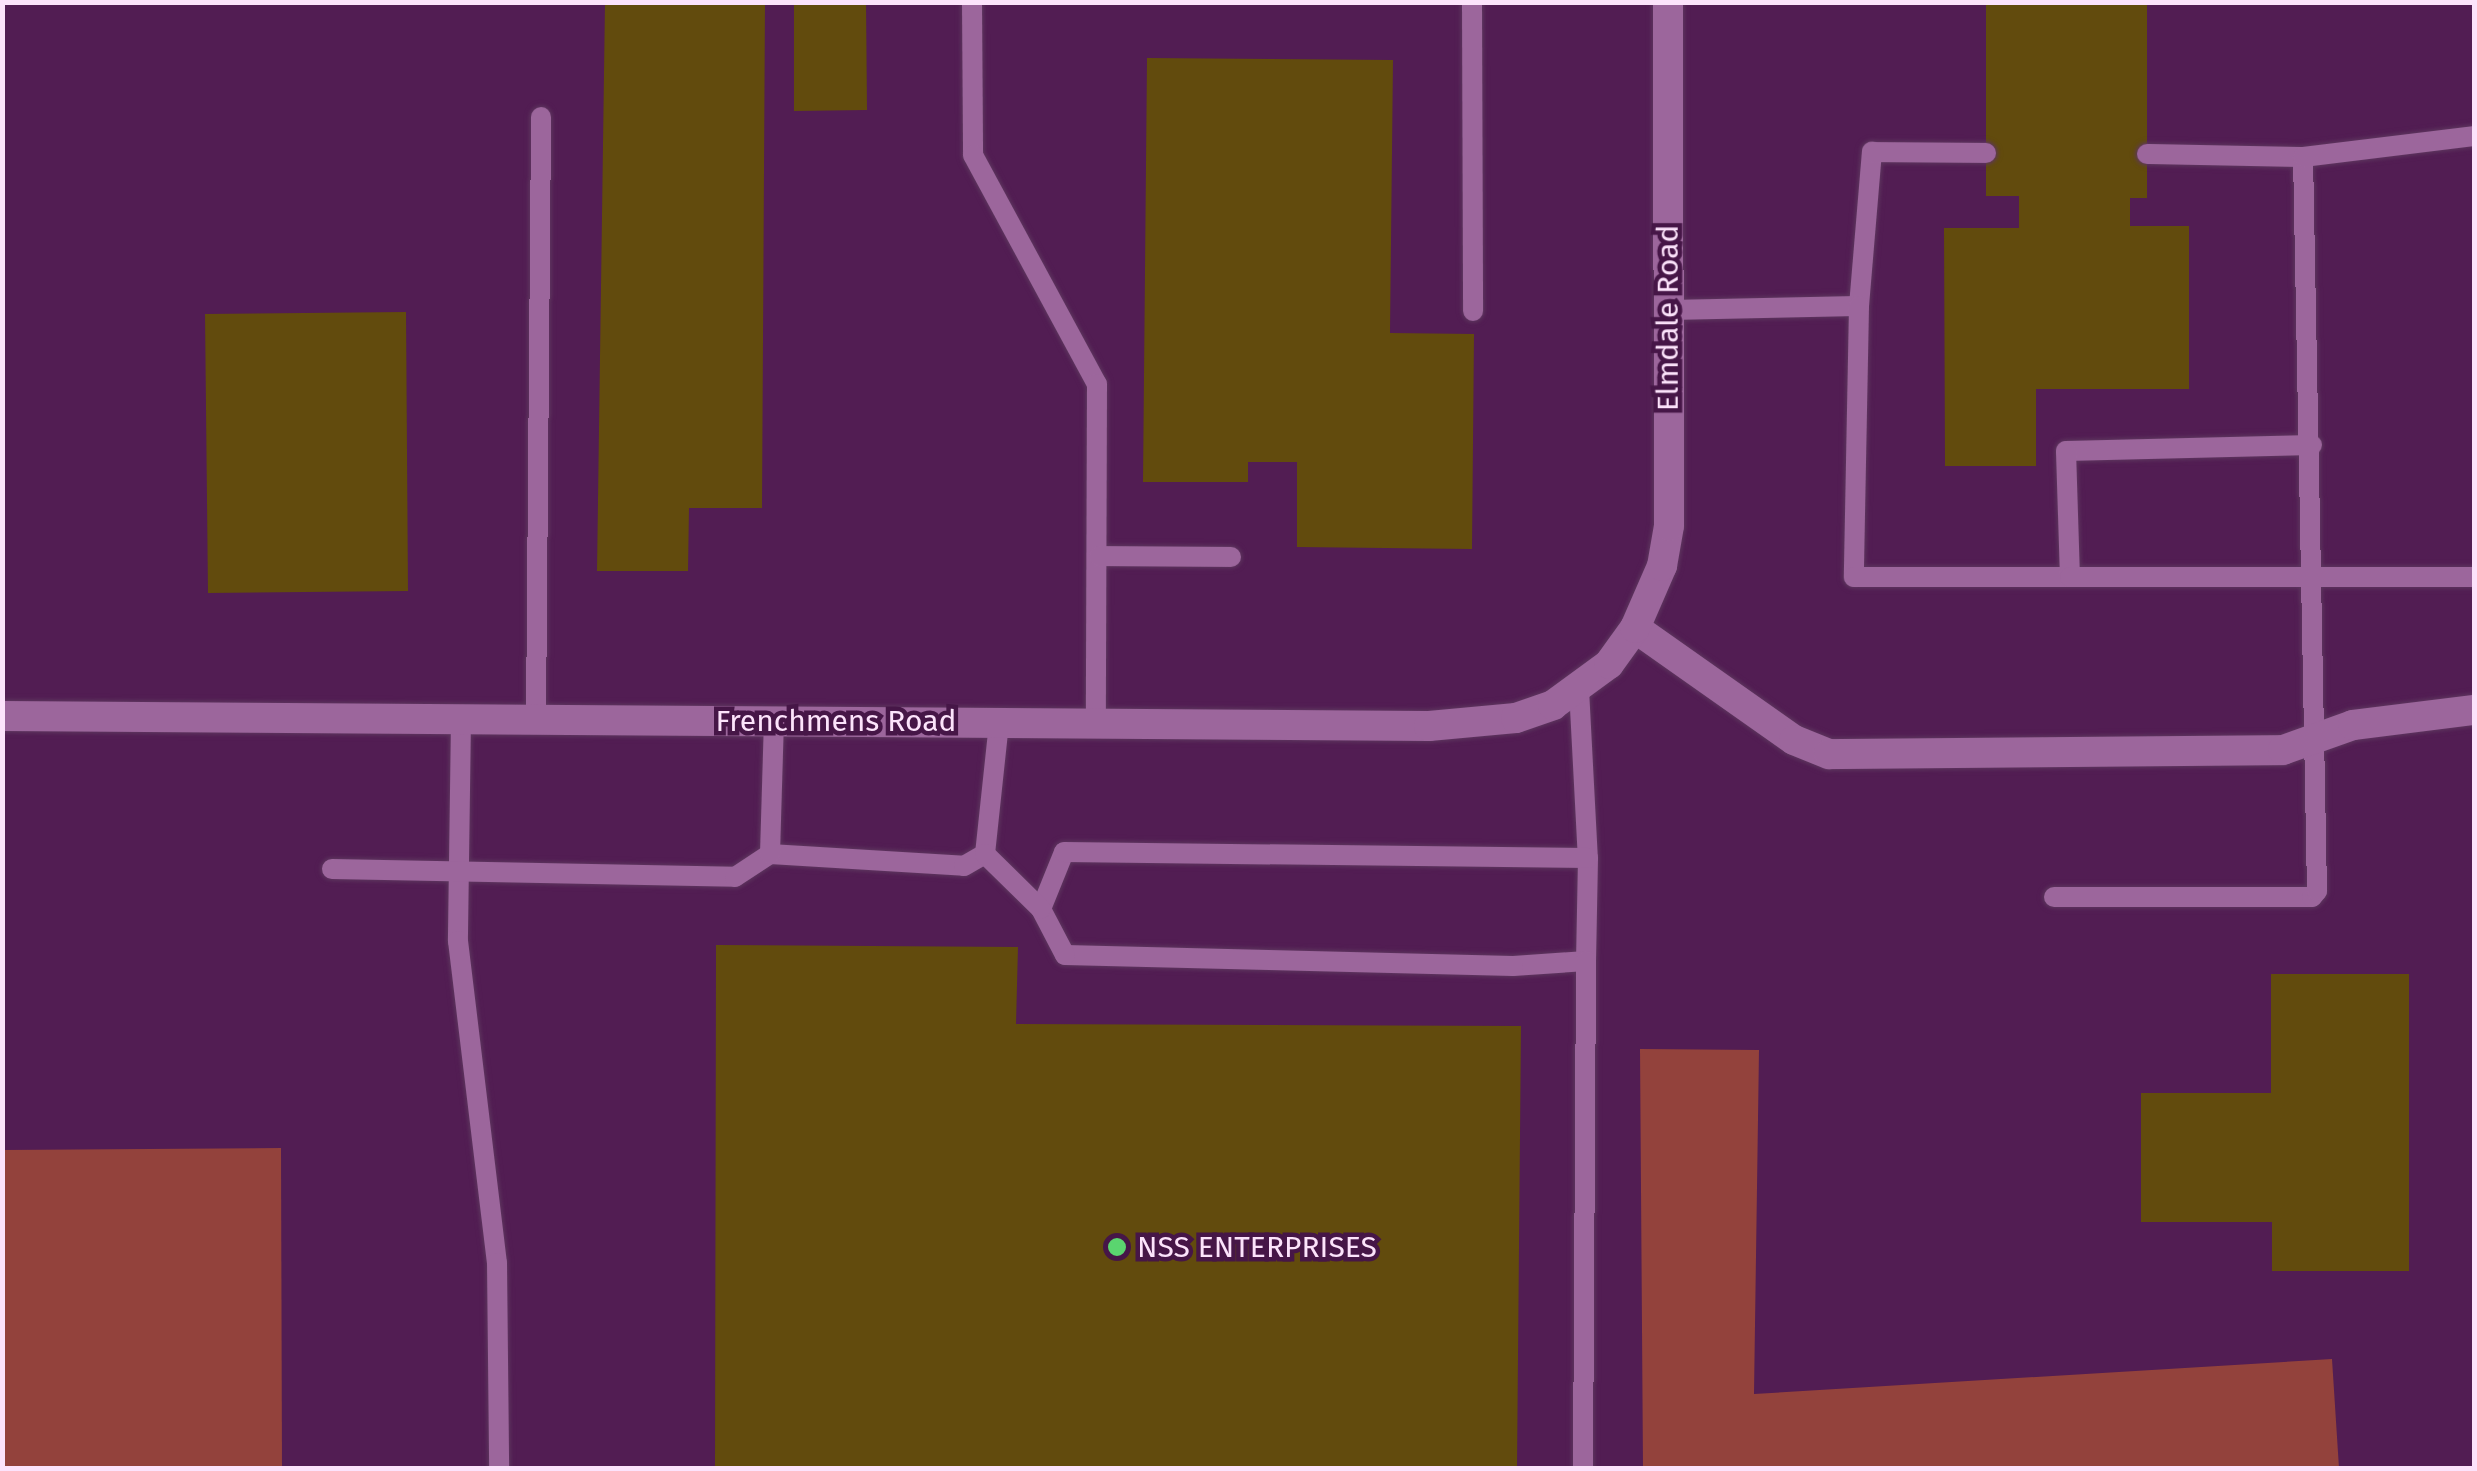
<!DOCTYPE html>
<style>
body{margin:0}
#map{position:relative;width:2477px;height:1471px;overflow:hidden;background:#461647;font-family:"Fira Sans",sans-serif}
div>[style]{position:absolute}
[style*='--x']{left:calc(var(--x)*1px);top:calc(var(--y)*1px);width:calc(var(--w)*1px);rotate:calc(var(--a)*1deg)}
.built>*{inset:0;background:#521d53}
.forest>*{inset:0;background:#93423c}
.building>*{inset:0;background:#624b0d}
.roads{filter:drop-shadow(0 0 2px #5d365e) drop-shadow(0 0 2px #5d365e)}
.lane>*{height:20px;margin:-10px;padding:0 10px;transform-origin:10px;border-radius:10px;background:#9c669c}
.street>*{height:30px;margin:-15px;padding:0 15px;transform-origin:15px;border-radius:15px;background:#9c669c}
.dots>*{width:28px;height:28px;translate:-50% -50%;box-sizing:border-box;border:5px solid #461647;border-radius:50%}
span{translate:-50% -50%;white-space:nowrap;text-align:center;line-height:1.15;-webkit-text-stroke:9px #461647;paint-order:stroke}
.street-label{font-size:30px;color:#fce3fb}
.poi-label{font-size:30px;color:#fce3fb}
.left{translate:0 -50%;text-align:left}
.frame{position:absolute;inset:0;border:5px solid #fce3fb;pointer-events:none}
</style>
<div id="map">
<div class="built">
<i style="clip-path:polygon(3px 3px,2474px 3px,2474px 1468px,3px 1468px)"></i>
</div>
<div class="forest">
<i style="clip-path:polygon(1640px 1049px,1759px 1050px,1754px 1394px,2332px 1359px,2339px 1468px,1643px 1468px)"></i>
<i style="clip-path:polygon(281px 1148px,282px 1468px,3px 1468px,3px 1150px)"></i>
</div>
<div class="building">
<i style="clip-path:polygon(605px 2px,765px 2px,762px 508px,689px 508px,688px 571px,597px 571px)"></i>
<i style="clip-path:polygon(794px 2px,866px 2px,867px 110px,794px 111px)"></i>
<i style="clip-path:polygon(1986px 2px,2147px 2px,2147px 198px,2130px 198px,2130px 226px,2189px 226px,2189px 389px,2036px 389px,2036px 466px,1945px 466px,1944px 228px,2019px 228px,2019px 196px,1986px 196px)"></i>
<i style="clip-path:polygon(1147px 58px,1393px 60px,1390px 333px,1474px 334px,1472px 549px,1297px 547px,1297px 462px,1248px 462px,1248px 482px,1143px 482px)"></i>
<i style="clip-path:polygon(406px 312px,408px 591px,208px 593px,205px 314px)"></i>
<i style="clip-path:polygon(716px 945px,1018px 947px,1016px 1024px,1521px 1026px,1517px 1468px,715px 1468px)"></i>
<i style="clip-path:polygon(2271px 974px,2409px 974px,2409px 1271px,2272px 1271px,2272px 1222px,2141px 1222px,2141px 1093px,2271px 1093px)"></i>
</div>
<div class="roads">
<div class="lane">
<i style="--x:972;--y:2;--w:153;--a:89.6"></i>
<i style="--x:973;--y:155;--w:260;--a:61.6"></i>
<i style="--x:1097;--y:384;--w:340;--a:90.2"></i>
<i style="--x:1472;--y:2;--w:309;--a:89.8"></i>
<i style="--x:2147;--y:154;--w:156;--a:1.1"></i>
<i style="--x:1859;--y:306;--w:155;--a:-85.2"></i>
<i style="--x:1872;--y:152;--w:114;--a:0.5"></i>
<i style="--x:1668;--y:310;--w:191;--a:-1.2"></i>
<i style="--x:1859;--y:306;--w:271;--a:91.1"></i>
<i style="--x:1854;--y:577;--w:216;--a:0"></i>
<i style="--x:2312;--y:445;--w:246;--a:178.6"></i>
<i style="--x:2066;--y:451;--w:126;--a:88.2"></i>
<i style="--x:2070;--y:577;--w:404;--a:0"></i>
<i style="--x:1099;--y:556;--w:132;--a:0.4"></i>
<i style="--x:1579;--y:689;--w:169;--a:87"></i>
<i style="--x:1588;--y:858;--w:103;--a:91.1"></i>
<i style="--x:1586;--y:961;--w:73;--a:176.1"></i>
<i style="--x:1513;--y:966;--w:448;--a:-178.6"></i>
<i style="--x:1065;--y:955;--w:52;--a:-117.6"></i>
<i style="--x:1041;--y:909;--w:61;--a:-68"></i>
<i style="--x:1064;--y:852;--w:524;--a:0.66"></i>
<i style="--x:461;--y:719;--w:222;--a:90.8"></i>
<i style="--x:458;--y:941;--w:324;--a:83.1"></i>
<i style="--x:497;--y:1263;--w:205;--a:89.4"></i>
<i style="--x:536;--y:719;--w:602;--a:-89.52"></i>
<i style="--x:770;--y:854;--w:194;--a:3.5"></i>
<i style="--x:964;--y:866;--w:24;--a:-30"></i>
<i style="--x:985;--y:854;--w:133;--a:-83.9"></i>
<i style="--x:985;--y:854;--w:78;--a:44.5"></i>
<i style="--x:332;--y:869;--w:403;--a:1.1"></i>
<i style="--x:735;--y:877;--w:42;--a:-33.3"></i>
<i style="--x:770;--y:854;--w:133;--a:-88.3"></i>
<i style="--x:2054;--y:897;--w:258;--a:0"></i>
<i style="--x:2312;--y:897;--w:8;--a:-50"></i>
<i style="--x:2317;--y:891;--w:734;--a:-91.09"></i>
<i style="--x:2303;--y:157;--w:172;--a:-7"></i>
<i style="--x:1583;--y:1468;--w:507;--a:-89.66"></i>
</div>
<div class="street">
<i style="--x:1635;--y:628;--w:194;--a:35.2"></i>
<i style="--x:1794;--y:740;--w:38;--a:22"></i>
<i style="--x:1829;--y:754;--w:454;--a:-0.5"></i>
<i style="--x:2283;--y:750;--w:74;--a:-19.7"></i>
<i style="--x:2353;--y:725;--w:122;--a:-7.1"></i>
<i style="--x:2;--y:716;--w:1427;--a:0.4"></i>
<i style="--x:1429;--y:726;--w:87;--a:-5.3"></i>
<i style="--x:1516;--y:718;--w:39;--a:-19"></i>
<i style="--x:1553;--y:705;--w:69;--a:-36.2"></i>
<i style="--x:1609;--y:664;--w:44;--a:-54.2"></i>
<i style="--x:1635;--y:628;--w:68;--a:-66.5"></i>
<i style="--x:1662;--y:566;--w:41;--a:-80.1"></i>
<i style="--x:1669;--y:526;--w:524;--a:-90.11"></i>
</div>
</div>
<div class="dots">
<i style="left:1117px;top:1247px;background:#5ad56f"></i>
</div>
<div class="street-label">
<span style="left:1668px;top:318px;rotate:-90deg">Elmdale Road</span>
<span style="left:836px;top:721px">Frenchmens Road</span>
</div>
<div class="poi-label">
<span class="left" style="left:1137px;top:1247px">NSS ENTERPRISES</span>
</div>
<div class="frame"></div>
</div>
